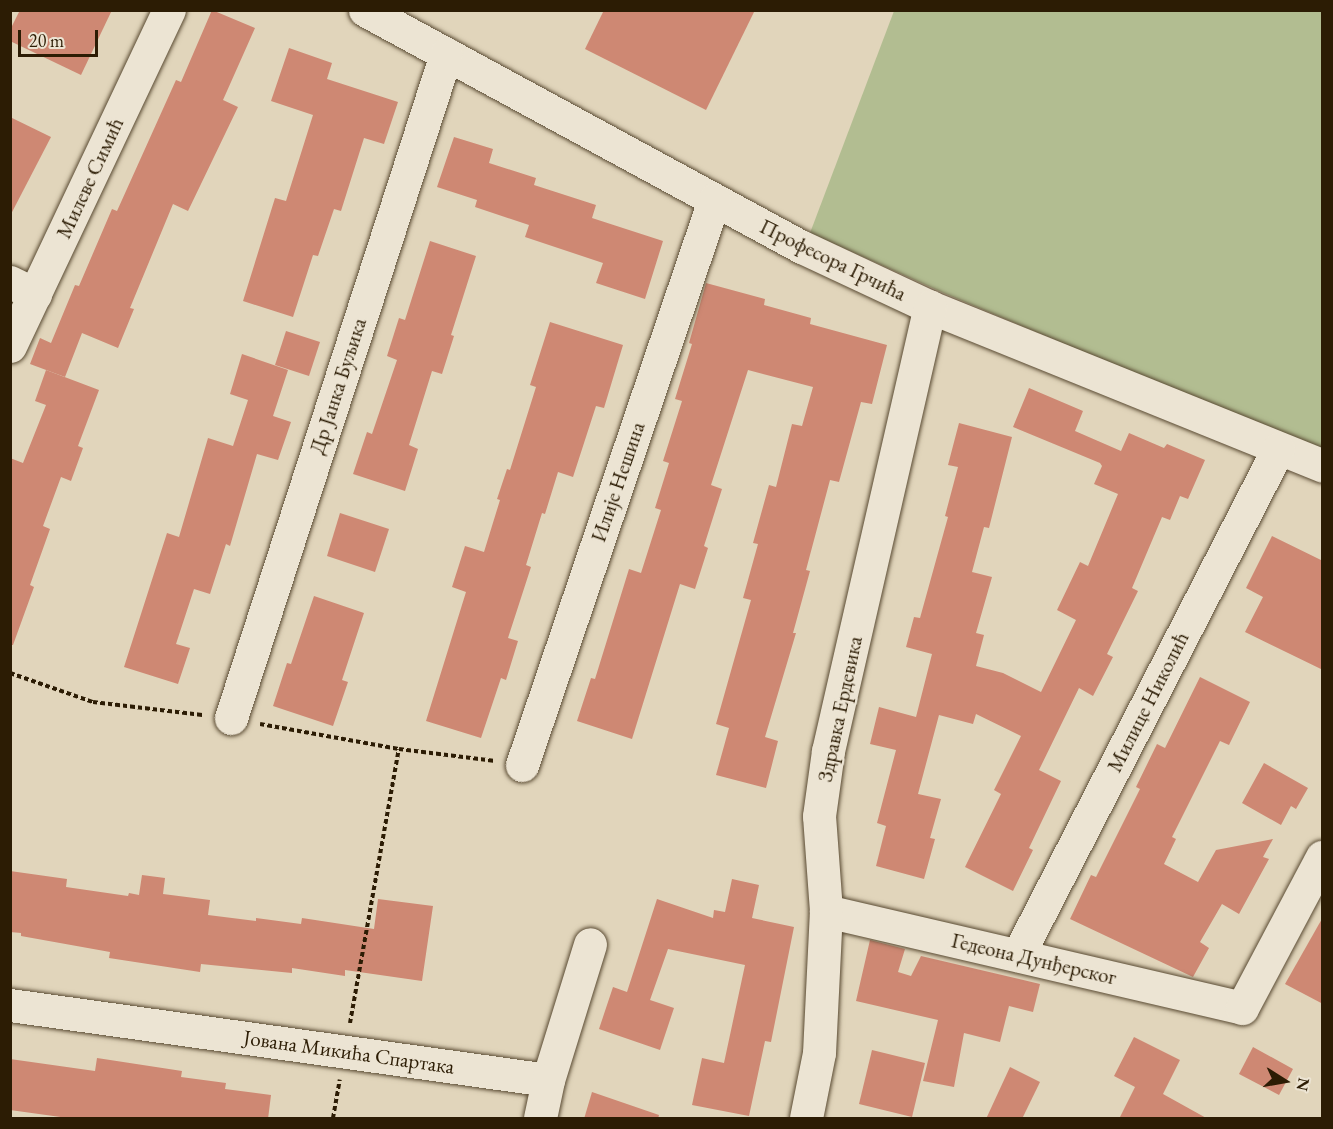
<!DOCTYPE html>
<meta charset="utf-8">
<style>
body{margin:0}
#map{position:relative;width:1333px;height:1129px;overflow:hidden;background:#e1d5bb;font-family:"EB Garamond",serif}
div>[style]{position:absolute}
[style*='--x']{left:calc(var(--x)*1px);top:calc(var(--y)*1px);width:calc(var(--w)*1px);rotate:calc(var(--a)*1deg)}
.green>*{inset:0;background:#b2bd91}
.building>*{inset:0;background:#ce8873}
.path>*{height:4px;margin-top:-2px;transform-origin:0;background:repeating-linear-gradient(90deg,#2c1c04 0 4.5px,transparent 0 7.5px)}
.roads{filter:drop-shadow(0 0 2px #594a32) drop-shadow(0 0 2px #594a32)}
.minor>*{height:33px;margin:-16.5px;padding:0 16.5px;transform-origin:16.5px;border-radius:16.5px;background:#ece4d3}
span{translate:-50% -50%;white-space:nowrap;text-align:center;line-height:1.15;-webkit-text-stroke:4.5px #ece4d3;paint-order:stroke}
.street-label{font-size:21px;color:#2c1c04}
.frame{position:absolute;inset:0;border:12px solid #2c1c04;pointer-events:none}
.north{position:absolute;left:1255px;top:1051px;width:60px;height:60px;-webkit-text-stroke:4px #ece4d3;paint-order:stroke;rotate:101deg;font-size:16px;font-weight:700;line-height:24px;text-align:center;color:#2c1c04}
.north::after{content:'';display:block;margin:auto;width:21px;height:27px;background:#2c1c04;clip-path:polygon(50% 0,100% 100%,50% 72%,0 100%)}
.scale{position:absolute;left:18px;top:30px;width:80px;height:27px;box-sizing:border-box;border:3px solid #2c1c04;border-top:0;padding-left:8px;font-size:18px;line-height:21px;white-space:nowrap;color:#2c1c04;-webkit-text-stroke:4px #ece4d3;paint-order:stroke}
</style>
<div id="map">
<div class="green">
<i style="clip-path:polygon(894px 11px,1322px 11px,1322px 452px,946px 294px,810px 233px)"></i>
</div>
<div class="building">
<i style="clip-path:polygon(20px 10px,112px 10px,81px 75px,10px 41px,10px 30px)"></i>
<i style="clip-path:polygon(212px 10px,255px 28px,223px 100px,238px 107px,188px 211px,173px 204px,130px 308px,134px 309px,118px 348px,82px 333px,65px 377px,30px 364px,40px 338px,51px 343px,75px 285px,79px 286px,112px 209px,117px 211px,176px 80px,181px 82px)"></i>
<i style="clip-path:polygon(604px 10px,755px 10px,706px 110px,585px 49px)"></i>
<i style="clip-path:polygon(289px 48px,332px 63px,327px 79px,398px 102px,384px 144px,364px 138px,341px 211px,334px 209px,318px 256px,313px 255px,293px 317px,243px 301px,275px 198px,286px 201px,313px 115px,271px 101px)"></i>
<i style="clip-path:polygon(10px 117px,51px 137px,10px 216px)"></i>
<i style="clip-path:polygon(454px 137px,493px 149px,489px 163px,536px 178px,534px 185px,596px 205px,592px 218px,663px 241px,645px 299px,596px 283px,603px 263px,525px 237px,529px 225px,475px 207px,477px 200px,437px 187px)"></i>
<i style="clip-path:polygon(430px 241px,476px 256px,451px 335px,454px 336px,442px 374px,432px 371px,409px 445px,418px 449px,405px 491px,353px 474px,367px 432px,372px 434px,397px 360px,387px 356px,399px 318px,405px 320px)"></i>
<i style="clip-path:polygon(706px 283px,765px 299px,764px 305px,811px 318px,810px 324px,887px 345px,872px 404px,861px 402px,839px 482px,830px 480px,806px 570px,810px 571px,793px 633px,796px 633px,765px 737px,778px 741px,766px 788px,716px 775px,729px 728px,716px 724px,751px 600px,743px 598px,758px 544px,753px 543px,769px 485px,776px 487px,792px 424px,802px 426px,813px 387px,748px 370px,711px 485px,722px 489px,704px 546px,708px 548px,695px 589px,680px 584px,632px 739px,577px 721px,591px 678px,595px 679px,629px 569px,641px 573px,661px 510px,655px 508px,669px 463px,663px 461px,682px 401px,675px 399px,692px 344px,689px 343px)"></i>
<i style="clip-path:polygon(550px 322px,623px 345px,604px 408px,596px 406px,573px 477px,558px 472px,545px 514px,542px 513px,526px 565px,531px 567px,508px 638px,518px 641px,506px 680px,501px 678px,481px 738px,426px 721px,466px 592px,452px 587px,465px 546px,484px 552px,500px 500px,497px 499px,507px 469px,510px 470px,536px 387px,530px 385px)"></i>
<i style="clip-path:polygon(286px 331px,320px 342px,309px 376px,275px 365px)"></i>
<i style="clip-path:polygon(242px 354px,288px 370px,273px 416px,291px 422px,278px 460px,257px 454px,230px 546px,226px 544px,210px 594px,194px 589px,176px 644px,190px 648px,178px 684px,124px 667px,167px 533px,179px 537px,208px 438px,233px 446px,248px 400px,230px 394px)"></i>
<i style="clip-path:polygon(46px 370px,99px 390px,78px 446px,83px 448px,71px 481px,61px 477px,43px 526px,50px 529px,30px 585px,34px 587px,13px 645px,10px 645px,10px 458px,23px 463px,46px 405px,35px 401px)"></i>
<i style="clip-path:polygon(1029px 388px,1083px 411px,1075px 431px,1121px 451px,1129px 433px,1164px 448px,1167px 444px,1205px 460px,1188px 499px,1180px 496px,1170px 520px,1162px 517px,1132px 588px,1138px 591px,1107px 654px,1113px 657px,1093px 696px,1079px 688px,1039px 770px,1061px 781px,1029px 848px,1033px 850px,1013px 891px,965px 867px,1001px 794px,994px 790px,1021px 736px,976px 714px,973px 724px,939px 715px,918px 794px,941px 799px,930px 838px,935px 839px,924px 879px,876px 866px,886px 826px,877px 823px,896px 750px,870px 744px,879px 707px,916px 717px,932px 654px,906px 647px,914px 617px,920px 618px,948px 517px,945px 516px,958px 467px,948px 465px,959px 423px,1012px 437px,989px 528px,984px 527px,972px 572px,992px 577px,976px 633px,984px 635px,976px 666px,1003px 673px,1041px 692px,1076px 620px,1057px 610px,1080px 562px,1088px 566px,1118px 494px,1094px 484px,1102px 466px,1100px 463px,1013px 427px)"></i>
<i style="clip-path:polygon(340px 513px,389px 529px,375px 572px,327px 556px)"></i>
<i style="clip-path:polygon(1272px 536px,1323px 561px,1323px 670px,1245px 632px,1263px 597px,1246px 588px)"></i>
<i style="clip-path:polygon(314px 596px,364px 613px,342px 680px,348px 682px,333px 726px,273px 706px,287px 663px,291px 664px)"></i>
<i style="clip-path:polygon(1200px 677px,1250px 702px,1229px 745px,1220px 741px,1172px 837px,1176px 839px,1164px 864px,1198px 882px,1216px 850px,1273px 839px,1263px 857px,1269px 859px,1239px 914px,1222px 904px,1200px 942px,1209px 948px,1193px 977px,1070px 919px,1091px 875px,1096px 877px,1140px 789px,1136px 787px,1157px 744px,1165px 748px)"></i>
<i style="clip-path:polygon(1264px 763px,1308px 788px,1296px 809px,1291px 806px,1281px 825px,1242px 803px)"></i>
<i style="clip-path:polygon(10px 871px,67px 879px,66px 887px,128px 896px,129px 893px,139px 895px,142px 875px,165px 878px,163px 894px,210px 900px,208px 915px,256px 921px,256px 918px,301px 924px,302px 918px,374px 929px,378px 899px,433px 906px,422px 981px,345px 970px,345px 976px,292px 968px,292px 973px,201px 964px,200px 972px,109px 958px,110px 952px,21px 936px,21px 933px,10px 932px)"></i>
<i style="clip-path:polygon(732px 879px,759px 885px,752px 918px,794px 927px,771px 1042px,765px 1041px,749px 1116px,692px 1105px,702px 1058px,724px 1063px,745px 965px,668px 949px,650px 1000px,674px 1008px,660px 1050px,599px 1029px,613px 987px,627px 992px,657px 899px,713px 918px,714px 910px,725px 912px)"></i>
<i style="clip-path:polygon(1323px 917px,1323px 1004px,1285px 984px)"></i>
<i style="clip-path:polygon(870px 940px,905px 949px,898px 972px,911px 976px,921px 956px,1040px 984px,1033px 1012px,1009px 1006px,1000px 1042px,964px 1033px,954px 1087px,923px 1081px,938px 1020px,856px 1001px)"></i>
<i style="clip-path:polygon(1134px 1037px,1180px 1060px,1163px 1094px,1208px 1119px,1119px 1119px,1135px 1087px,1114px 1076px)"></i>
<i style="clip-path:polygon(1253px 1047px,1293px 1069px,1279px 1095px,1239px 1074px)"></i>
<i style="clip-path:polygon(872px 1050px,925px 1063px,912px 1117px,859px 1104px)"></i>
<i style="clip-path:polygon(97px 1058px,182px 1071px,181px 1077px,226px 1083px,225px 1089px,271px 1095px,268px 1119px,75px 1119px,10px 1110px,10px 1059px,95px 1071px)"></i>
<i style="clip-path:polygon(1010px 1067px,1040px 1082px,1022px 1119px,986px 1119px)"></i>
<i style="clip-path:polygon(592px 1092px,659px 1115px,658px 1119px,584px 1119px)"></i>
</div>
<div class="path">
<i style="--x:10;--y:673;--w:88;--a:19.3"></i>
<i style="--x:93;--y:702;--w:110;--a:6.8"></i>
<i style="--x:260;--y:724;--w:141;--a:10.2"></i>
<i style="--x:399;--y:749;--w:97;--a:7.1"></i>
<i style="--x:350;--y:1023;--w:278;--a:-79.9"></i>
<i style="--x:333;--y:1118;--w:39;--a:-80"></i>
</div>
<div class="roads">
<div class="minor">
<i style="--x:365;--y:10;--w:497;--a:28.5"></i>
<i style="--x:802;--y:247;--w:141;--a:25.1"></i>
<i style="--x:930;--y:307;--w:423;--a:22"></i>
<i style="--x:10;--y:282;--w:28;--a:26"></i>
<i style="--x:10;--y:346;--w:372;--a:-64.7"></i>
<i style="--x:231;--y:718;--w:698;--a:-72.06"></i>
<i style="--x:522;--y:765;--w:597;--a:-71.23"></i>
<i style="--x:826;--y:911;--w:427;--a:13.1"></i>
<i style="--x:1242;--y:1008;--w:171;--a:-62.1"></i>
<i style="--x:1018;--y:955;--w:569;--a:-62.8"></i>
<i style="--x:10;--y:1005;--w:543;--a:7.94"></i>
<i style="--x:548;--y:1080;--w:142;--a:-72.8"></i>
<i style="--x:540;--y:1118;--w:39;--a:-78"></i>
<i style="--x:806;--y:1118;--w:66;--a:-78.7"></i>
<i style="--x:819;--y:1053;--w:142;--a:-87.2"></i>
<i style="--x:826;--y:911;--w:95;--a:-94.2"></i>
<i style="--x:819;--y:816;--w:66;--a:-82.1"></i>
<i style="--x:828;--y:751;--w:456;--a:-77.1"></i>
</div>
</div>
<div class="street-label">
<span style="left:90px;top:178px;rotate:-65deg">Милеве Симић</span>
<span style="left:833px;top:260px;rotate:26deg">Професора Грчића</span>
<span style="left:338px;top:386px;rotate:-72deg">Др Јанка Буљика</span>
<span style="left:618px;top:482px;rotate:-71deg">Илије Нешина</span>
<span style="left:1148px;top:702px;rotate:-63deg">Милице Николић</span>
<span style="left:840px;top:709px;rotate:-78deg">Здравка Ердевика</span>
<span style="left:1034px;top:959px;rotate:13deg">Гедеона Дунђерског</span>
<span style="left:349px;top:1052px;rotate:8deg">Јована Микића Спартака</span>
</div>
<div class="frame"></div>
<div class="north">N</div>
<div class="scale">20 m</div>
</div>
